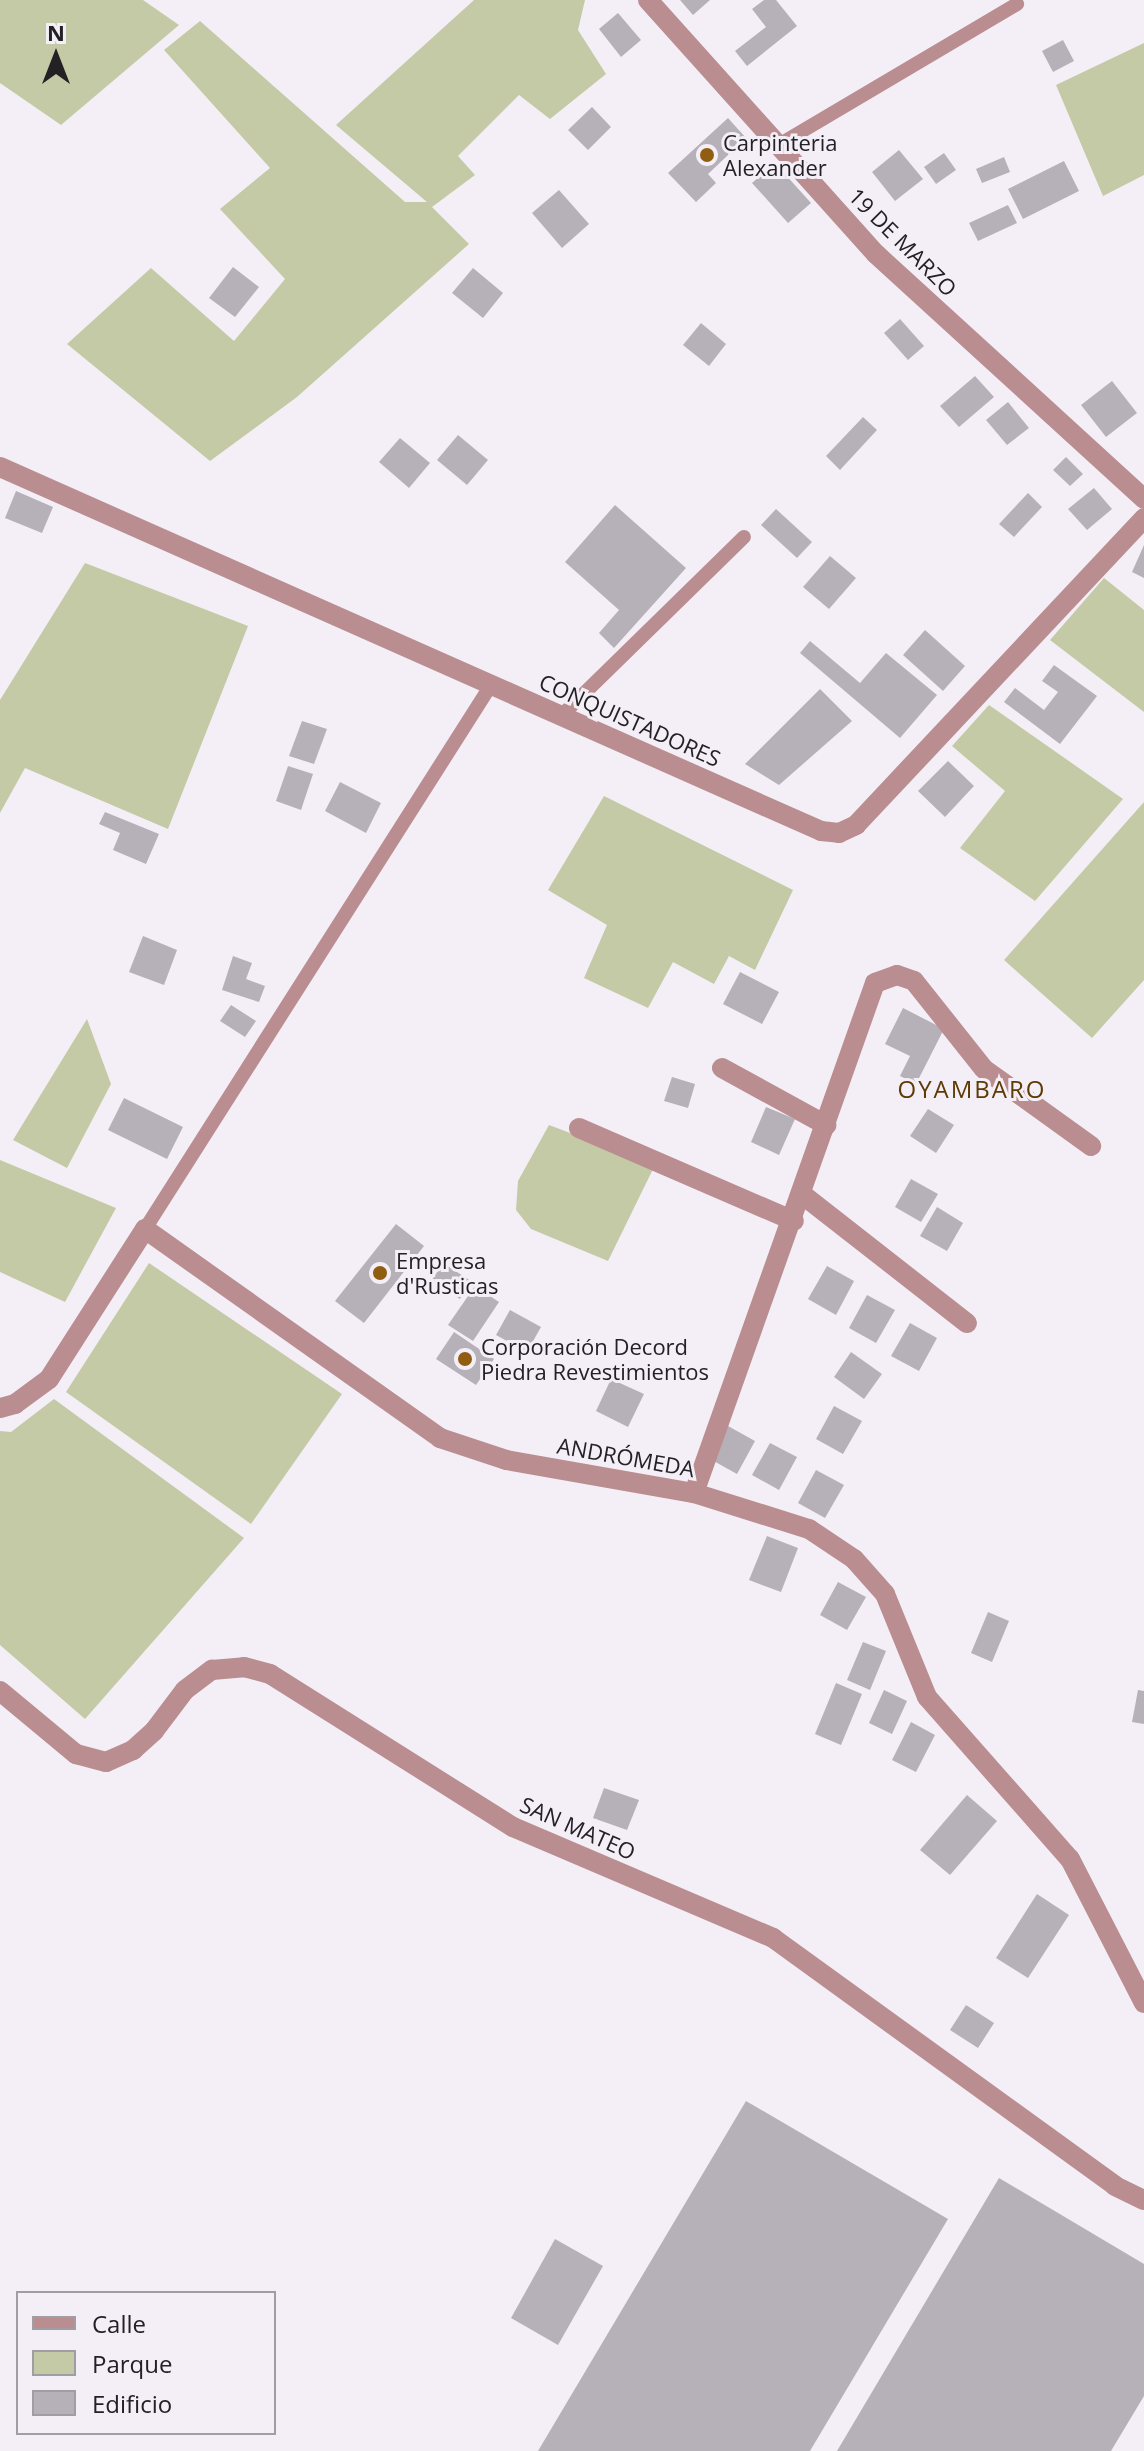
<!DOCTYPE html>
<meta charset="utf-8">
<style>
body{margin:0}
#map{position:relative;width:1144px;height:2451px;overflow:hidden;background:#f4eff7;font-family:"Open Sans",sans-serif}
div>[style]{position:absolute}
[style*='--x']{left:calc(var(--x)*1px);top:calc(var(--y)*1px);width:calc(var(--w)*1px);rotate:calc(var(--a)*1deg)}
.green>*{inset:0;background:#c4caa5}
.building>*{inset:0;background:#b6b1b8}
.lane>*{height:14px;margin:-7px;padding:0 7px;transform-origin:7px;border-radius:7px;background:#ba8e91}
.street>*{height:20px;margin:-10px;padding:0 10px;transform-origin:10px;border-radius:10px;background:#ba8e91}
.dots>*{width:22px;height:22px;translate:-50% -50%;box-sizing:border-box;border:4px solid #f4eff7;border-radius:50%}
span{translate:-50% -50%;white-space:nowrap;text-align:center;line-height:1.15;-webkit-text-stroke:6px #f4eff7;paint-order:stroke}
.poi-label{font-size:22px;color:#232124}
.left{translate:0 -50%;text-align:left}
.street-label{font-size:22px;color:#232124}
.neighbourhood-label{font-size:24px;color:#5e3a05;letter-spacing:2px}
.legend{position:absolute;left:16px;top:2291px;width:260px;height:144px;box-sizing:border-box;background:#f4eff7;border:2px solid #a09da3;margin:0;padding:10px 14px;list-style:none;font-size:24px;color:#232124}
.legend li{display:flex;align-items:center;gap:16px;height:40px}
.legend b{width:40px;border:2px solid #a09da3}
.north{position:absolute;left:16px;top:16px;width:80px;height:80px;-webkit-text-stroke:6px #f4eff7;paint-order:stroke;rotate:0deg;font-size:22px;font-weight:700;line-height:32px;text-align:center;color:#232124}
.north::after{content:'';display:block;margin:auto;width:28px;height:36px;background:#232124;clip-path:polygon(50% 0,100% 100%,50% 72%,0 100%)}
</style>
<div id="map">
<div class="green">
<i style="clip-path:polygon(0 0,143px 0,179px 25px,61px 125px,0 83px)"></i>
<i style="clip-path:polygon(474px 0,585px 0,578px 30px,606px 74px,550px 119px,519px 95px,458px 156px,475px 175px,432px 207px,469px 244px,297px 397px,210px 461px,67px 344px,151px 268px,234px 341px,285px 279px,220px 209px,270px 168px,164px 50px,200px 21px,405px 202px,427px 202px,336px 125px)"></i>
<i style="clip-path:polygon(1144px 43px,1144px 175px,1103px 196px,1056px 85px)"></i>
<i style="clip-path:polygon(85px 563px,248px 626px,168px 829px,25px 768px,0 813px,0 700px)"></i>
<i style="clip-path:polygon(1104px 578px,1144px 610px,1144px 712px,1050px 640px)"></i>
<i style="clip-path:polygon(989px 705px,1123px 799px,1035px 901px,960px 848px,1005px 791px,952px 746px)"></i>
<i style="clip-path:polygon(604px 796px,793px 890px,755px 970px,729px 956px,714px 984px,673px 962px,648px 1008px,584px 978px,607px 925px,548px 890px)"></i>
<i style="clip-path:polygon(1144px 802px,1144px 980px,1092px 1038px,1004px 960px)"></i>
<i style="clip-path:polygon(87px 1019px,111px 1084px,67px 1168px,13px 1140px)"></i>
<i style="clip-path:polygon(549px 1125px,655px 1165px,608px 1261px,531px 1229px,516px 1210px,518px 1181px)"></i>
<i style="clip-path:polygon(0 1160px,116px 1208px,65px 1302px,0 1272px)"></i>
<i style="clip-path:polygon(149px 1263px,342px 1394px,251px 1524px,66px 1392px)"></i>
<i style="clip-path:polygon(54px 1399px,244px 1538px,85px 1719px,0 1645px,0 1431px,11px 1432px)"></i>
</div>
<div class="building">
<i style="clip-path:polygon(680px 0,710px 0,693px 15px)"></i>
<i style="clip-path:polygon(764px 0,776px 0,797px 26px,747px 66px,735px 51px,766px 27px,752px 9px)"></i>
<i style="clip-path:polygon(618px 13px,641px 40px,621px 57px,599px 29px)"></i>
<i style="clip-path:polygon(1063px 40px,1074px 61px,1053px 72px,1042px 51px)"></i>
<i style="clip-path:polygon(592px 107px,611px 127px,588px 150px,568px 130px)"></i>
<i style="clip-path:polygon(728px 118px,746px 138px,708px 174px,716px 183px,696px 202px,668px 173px)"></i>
<i style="clip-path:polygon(899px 150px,923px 179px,895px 201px,872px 172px)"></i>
<i style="clip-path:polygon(944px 153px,956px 170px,936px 184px,924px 167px)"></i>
<i style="clip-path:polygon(1004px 157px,1010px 172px,982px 183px,976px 169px)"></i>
<i style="clip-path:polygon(1064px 161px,1079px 191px,1023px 219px,1008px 189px)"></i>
<i style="clip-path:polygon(775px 163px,811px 203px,788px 223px,752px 183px)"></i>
<i style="clip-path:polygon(559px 190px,589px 224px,562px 248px,532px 213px)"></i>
<i style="clip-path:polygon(1008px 205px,1017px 223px,978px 241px,969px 223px)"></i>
<i style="clip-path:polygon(233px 267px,259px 287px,235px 317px,209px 298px)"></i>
<i style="clip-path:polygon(473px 268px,503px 293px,483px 318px,452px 293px)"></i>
<i style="clip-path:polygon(900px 319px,924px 346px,908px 360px,884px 333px)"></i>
<i style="clip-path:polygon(701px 323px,726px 344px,709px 366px,683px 345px)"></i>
<i style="clip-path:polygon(975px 376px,994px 397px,959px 427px,940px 406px)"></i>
<i style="clip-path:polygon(1112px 381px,1137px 413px,1106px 437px,1081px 405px)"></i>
<i style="clip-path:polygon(1008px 402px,1029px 428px,1007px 445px,986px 420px)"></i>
<i style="clip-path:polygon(863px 417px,877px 430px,840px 470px,826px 456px)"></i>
<i style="clip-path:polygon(458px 435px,488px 460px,467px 485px,437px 460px)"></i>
<i style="clip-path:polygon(400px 438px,430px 463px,409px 488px,379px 462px)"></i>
<i style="clip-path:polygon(1066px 457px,1083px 474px,1070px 486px,1053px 470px)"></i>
<i style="clip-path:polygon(1094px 488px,1112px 509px,1087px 530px,1068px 509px)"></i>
<i style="clip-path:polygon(16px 491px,53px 507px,42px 533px,5px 518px)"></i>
<i style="clip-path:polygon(1028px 493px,1042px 507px,1014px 537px,999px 524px)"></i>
<i style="clip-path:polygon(615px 505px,686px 568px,614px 648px,599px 633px,619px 610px,565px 562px)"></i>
<i style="clip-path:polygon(776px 509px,812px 542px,797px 558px,761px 525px)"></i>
<i style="clip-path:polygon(1144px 545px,1144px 578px,1132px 572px)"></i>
<i style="clip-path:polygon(830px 556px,856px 578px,829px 609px,803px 587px)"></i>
<i style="clip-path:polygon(925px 630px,965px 666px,943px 691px,903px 655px)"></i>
<i style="clip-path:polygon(810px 641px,860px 683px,886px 653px,937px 695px,900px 738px,800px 653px)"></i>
<i style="clip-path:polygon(1054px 665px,1097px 696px,1060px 744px,1004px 702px,1015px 688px,1044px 710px,1058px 692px,1042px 681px)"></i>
<i style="clip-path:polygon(820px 689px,852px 721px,779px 785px,745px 764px)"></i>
<i style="clip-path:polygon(302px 721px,327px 729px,314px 764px,289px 756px)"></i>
<i style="clip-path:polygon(948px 761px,974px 786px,945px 817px,918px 791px)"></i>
<i style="clip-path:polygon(288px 766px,313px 774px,301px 810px,276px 801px)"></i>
<i style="clip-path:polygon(340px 782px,381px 803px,366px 833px,325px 811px)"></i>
<i style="clip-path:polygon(105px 812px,159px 834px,146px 864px,113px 850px,120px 833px,99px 824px)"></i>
<i style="clip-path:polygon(143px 936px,177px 950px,164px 985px,129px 972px)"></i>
<i style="clip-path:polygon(233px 956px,252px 963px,246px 979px,265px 986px,259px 1002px,222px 990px)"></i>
<i style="clip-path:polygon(740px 972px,779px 992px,762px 1024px,723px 1004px)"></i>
<i style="clip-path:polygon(231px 1005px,256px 1021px,245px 1037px,220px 1021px)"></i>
<i style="clip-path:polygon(903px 1008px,944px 1029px,916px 1084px,900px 1076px,910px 1056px,885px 1044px)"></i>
<i style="clip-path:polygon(672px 1077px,695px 1084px,688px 1108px,664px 1101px)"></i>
<i style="clip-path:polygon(124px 1098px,183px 1127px,167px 1159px,108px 1130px)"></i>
<i style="clip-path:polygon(766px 1107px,795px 1119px,779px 1155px,751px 1142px)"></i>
<i style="clip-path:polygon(928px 1109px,954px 1125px,936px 1153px,910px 1136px)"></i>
<i style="clip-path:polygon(911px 1179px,938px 1194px,921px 1222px,895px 1207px)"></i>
<i style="clip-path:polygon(937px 1207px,963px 1223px,947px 1251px,920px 1236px)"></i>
<i style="clip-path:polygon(396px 1224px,424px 1246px,364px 1323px,335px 1301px)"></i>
<i style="clip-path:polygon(443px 1263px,471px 1281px,460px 1299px,432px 1280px)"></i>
<i style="clip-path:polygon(827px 1266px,854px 1281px,836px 1315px,808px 1299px)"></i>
<i style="clip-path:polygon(475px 1286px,499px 1302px,473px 1341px,448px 1325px)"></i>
<i style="clip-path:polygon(867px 1295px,895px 1310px,876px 1343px,849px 1328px)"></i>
<i style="clip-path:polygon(510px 1310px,541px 1327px,527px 1352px,496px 1335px)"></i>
<i style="clip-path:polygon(910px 1323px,937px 1338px,919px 1371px,891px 1356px)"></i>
<i style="clip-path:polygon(454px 1332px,494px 1359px,476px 1385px,436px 1359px)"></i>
<i style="clip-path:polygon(851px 1352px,882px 1374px,864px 1399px,834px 1377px)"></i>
<i style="clip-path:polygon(611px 1379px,644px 1394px,628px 1427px,596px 1411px)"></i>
<i style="clip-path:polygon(834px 1406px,862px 1421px,843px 1454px,816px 1439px)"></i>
<i style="clip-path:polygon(728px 1426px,755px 1441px,737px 1474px,710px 1459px)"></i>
<i style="clip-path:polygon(770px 1443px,797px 1457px,779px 1490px,752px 1475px)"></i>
<i style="clip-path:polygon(816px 1470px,844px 1485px,825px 1518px,798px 1503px)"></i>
<i style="clip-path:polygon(767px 1536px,798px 1548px,781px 1592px,749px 1580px)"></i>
<i style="clip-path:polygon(838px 1582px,866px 1597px,847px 1630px,820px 1615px)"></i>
<i style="clip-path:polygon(988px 1612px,1009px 1621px,992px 1662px,971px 1653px)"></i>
<i style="clip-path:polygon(863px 1642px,886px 1651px,870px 1690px,847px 1680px)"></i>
<i style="clip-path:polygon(836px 1683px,862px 1694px,841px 1745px,815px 1734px)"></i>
<i style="clip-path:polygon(884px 1690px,907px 1701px,892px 1734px,869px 1723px)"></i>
<i style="clip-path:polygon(1138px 1690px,1144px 1691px,1144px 1724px,1132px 1722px)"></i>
<i style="clip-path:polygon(911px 1722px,935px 1735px,916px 1772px,892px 1760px)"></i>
<i style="clip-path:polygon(604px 1788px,639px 1800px,627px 1830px,593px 1818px)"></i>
<i style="clip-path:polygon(967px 1795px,997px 1821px,950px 1875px,920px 1850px)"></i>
<i style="clip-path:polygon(1037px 1894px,1069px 1915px,1028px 1978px,996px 1958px)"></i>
<i style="clip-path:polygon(966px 2005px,994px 2023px,978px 2048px,950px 2030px)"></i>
<i style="clip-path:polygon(746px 2101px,948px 2219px,810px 2451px,538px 2451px)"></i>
<i style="clip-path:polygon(999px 2178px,1144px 2264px,1144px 2396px,1111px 2451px,837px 2451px)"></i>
<i style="clip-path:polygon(555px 2239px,603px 2266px,558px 2345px,511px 2318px)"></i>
</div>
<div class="lane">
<i style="--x:777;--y:146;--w:279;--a:-30.6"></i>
<i style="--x:561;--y:716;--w:256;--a:-44.4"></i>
<i style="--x:145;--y:1229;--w:645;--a:-57.54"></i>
</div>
<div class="street">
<i style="--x:648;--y:0;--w:341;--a:48.1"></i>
<i style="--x:876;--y:254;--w:363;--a:42.4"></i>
<i style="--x:0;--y:467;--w:898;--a:23.91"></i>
<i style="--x:821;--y:831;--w:18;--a:6"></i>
<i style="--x:839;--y:833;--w:19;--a:-25"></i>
<i style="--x:856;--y:825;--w:421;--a:-46.8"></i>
<i style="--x:722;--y:1068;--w:119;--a:28.7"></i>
<i style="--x:579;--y:1128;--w:234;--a:23.4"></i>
<i style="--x:803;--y:1195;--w:208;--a:38"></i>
<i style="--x:0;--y:1408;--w:16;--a:-15"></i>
<i style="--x:15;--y:1404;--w:42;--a:-36.3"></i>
<i style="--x:49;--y:1379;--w:178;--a:-57.4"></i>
<i style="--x:145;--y:1229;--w:362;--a:35.3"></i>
<i style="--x:440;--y:1438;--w:70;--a:18.4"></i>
<i style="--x:506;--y:1460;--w:191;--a:10"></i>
<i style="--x:694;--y:1493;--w:121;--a:17.4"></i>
<i style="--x:809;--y:1529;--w:54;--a:33.7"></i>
<i style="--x:854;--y:1559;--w:47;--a:48.5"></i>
<i style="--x:885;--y:1594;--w:111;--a:67.8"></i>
<i style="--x:927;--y:1697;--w:216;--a:48.6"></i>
<i style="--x:1070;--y:1859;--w:162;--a:62.8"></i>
<i style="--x:694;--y:1493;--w:541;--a:-70.46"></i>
<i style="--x:875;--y:983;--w:23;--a:-20"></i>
<i style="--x:897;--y:975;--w:18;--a:19"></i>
<i style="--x:914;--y:981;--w:112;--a:51.5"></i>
<i style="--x:984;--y:1069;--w:132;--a:35.7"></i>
<i style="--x:0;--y:1691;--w:99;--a:39.7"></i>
<i style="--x:76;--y:1754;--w:31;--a:15"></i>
<i style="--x:106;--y:1762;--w:30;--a:-24"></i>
<i style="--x:133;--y:1750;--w:28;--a:-42"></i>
<i style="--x:154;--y:1731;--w:51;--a:-52.9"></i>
<i style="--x:185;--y:1690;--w:34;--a:-37"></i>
<i style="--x:212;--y:1670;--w:32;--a:-5"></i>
<i style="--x:244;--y:1667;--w:27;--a:15"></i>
<i style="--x:270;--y:1674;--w:287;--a:32.2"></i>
<i style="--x:513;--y:1827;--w:283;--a:23.1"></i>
<i style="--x:773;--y:1938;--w:422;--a:35.9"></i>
<i style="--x:1115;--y:2186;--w:32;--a:26"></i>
</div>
<div class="dots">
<i style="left:707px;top:155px;background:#915d10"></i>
<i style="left:380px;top:1273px;background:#915d10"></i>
<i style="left:465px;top:1359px;background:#915d10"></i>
</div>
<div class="poi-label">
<span class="left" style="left:723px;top:155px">Carpinteria<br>Alexander</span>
<span class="left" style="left:396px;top:1273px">Empresa<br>d'Rusticas</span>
<span class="left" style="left:481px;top:1359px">Corporación Decord<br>Piedra Revestimientos</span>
</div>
<div class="street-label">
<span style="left:903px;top:242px;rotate:45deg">19 DE MARZO</span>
<span style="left:630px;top:720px;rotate:24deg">CONQUISTADORES</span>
<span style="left:626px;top:1457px;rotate:10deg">ANDRÓMEDA</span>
<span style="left:578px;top:1828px;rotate:24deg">SAN MATEO</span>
</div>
<div class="neighbourhood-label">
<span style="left:972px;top:1089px">OYAMBARO</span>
</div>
<ul class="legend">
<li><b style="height:10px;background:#ba8e91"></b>Calle</li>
<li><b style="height:22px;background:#c4caa5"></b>Parque</li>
<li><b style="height:22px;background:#b6b1b8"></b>Edificio</li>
</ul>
<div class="north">N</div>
</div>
